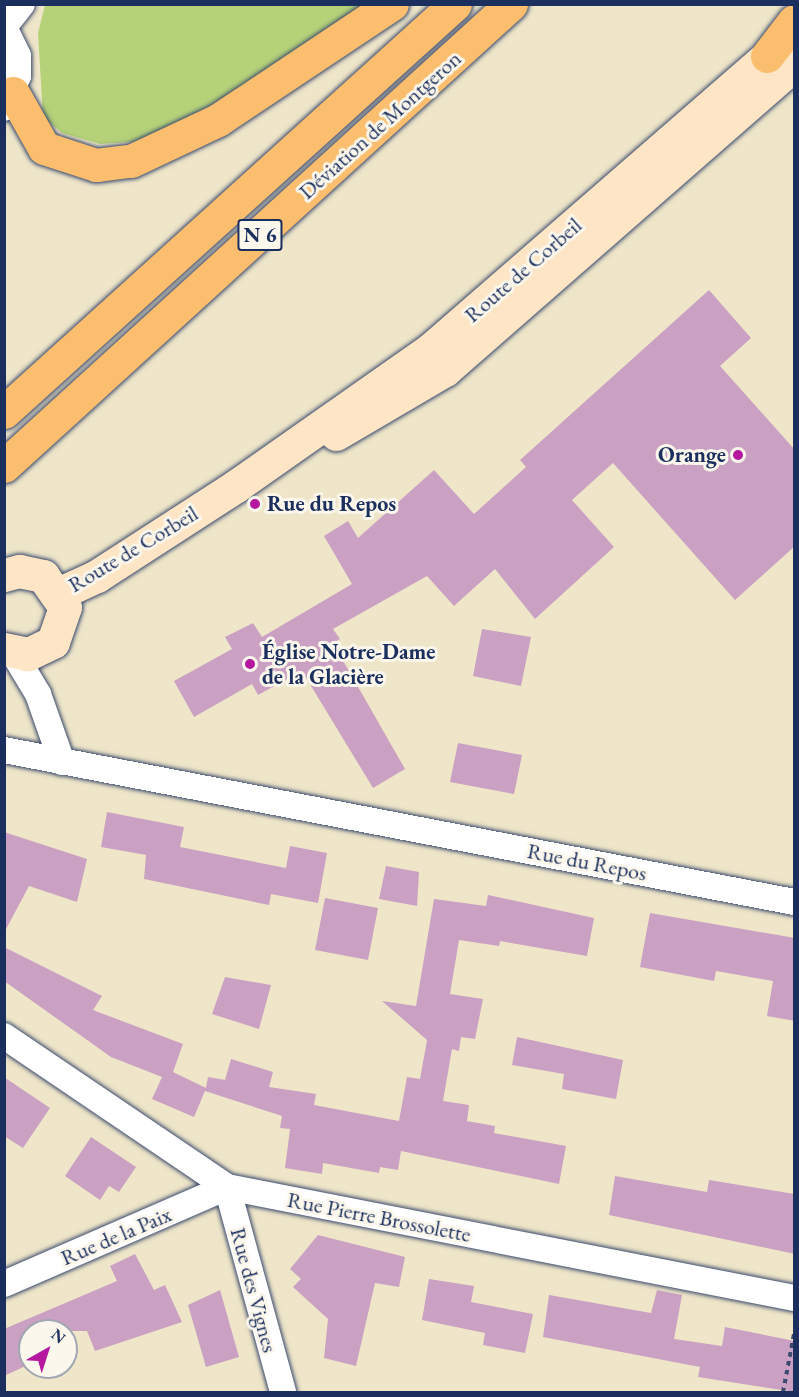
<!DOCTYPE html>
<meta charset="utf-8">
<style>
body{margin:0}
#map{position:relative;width:799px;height:1397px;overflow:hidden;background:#efe6c9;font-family:"EB Garamond",serif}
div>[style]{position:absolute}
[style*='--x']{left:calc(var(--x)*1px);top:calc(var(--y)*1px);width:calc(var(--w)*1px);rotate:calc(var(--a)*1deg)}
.green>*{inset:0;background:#b5d279}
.building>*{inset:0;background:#caa1c2}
.path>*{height:4px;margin-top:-2px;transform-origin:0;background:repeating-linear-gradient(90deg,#3b4a6e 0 4.5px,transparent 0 9px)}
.roads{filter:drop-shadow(0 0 2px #3b4a6e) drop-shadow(0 0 2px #3b4a6e)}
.minor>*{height:26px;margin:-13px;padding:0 13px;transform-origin:13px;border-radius:13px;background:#fff}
.secondary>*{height:33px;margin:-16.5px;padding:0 16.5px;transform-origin:16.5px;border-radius:16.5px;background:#fde5c5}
.primary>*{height:33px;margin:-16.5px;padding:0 16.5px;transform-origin:16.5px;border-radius:16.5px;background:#fabe6e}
.dots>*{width:16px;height:16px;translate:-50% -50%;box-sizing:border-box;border:3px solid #fbf7ec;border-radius:50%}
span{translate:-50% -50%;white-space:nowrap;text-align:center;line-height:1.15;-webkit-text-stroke:6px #fbf7ec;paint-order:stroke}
.shield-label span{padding:2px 4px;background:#fbf7ec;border:2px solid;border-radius:4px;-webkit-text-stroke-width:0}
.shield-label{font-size:21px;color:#1b2f5e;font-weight:700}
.street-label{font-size:22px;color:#1b2f5e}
.poi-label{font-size:22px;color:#1b2f5e;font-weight:700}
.right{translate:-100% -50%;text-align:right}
.left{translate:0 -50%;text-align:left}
.frame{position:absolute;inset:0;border:6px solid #1b2f5e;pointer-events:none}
.north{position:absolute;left:18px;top:1319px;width:60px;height:60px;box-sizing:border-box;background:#fbf7ec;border:2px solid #a1a7b3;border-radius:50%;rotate:39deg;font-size:16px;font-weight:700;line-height:24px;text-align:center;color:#1b2f5e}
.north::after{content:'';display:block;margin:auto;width:21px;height:27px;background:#b5179e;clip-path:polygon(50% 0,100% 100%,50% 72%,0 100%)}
</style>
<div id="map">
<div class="green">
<i style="clip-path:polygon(45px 5px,365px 5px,239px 90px,144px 141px,100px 144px,62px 133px,43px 117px,38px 33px)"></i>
</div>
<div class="building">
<i style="clip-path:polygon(709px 290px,751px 338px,720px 366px,795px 450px,795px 546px,735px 600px,613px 463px,572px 500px,614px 547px,535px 619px,495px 569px,454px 606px,427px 576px,333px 629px,340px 639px,333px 643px,405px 769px,373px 788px,302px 671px,258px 695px,252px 684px,194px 717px,174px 681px,232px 649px,225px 637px,253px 623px,262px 637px,352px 584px,324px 536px,348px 521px,358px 538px,434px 470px,474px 514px,526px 467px,520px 460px)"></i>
<i style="clip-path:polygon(482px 629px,531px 637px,521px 686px,473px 676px)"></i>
<i style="clip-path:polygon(458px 743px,522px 755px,514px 794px,450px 782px)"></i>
<i style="clip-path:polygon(107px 812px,184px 827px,180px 847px,286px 868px,290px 846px,327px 853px,318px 903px,271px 894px,269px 905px,144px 879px,146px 855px,101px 847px)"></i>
<i style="clip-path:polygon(4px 832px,87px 859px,77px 902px,29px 886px,4px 933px)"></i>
<i style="clip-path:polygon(386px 866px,419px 872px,417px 906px,379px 899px)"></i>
<i style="clip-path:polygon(488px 895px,594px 918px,587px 956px,500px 941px,499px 946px,459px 940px,450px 994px,483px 999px,475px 1039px,461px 1037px,459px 1051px,452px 1049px,443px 1101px,469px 1105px,467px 1121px,495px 1126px,494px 1133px,566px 1146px,559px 1184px,401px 1151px,398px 1170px,380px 1167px,379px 1173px,323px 1163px,322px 1174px,285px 1168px,290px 1129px,280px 1128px,282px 1116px,205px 1091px,194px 1117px,152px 1099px,162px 1077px,111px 1057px,4px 981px,4px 947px,102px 996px,93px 1010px,183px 1044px,173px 1072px,206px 1088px,208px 1077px,225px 1080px,231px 1059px,273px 1072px,269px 1087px,316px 1094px,314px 1105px,399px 1121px,407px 1077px,420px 1079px,427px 1040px,382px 1001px,416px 1006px,434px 899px,486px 906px)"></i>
<i style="clip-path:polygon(325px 898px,378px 908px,368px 960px,315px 950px)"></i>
<i style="clip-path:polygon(650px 913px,795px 938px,795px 1021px,767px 1016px,773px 981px,716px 971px,714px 981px,640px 967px)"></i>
<i style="clip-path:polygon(225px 977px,271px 985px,259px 1029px,212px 1014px)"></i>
<i style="clip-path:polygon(517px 1037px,623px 1060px,616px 1099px,562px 1089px,564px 1074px,512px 1065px)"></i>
<i style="clip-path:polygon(4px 1077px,50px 1108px,23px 1148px,4px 1136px)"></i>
<i style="clip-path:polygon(91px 1137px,136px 1167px,119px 1192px,109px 1186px,100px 1200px,65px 1176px)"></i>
<i style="clip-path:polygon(615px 1176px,707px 1192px,709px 1180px,795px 1194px,795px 1254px,609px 1215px)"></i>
<i style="clip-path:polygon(318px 1235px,405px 1257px,399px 1287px,375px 1283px,356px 1366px,324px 1358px,328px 1319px,293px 1287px,301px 1279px,290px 1269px)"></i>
<i style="clip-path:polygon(135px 1254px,154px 1290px,165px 1285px,182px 1322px,95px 1351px,87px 1331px,30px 1331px,30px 1364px,4px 1376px,4px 1329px,117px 1281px,110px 1266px)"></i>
<i style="clip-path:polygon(429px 1279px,474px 1286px,471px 1302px,533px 1314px,525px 1353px,483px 1345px,485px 1333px,422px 1320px)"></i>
<i style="clip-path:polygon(220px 1290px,239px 1357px,206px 1367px,188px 1305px)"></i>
<i style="clip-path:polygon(657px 1290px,682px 1295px,674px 1339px,722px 1346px,725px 1327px,795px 1341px,795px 1392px,698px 1377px,700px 1367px,543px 1337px,549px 1295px,651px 1313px)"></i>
</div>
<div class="path">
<i style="--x:783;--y:1392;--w:59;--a:-79.3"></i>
</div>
<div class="roads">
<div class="minor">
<i style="--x:4;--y:27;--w:32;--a:64"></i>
<i style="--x:18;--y:56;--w:20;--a:90"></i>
<i style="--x:18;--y:76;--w:35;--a:114"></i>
<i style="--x:4;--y:27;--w:29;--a:-52"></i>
<i style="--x:14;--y:654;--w:47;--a:59"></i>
<i style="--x:38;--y:694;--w:72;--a:70.6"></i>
<i style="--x:4;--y:750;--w:804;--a:10.89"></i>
<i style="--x:4;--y:1036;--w:269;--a:34.1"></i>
<i style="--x:227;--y:1187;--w:578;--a:11.08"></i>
<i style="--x:4;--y:1284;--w:243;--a:-23.5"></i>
<i style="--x:227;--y:1187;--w:213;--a:74.7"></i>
</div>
<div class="secondary">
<i style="--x:336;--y:434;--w:126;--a:-30.4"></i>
<i style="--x:445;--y:370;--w:464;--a:-41.2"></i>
<i style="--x:4;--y:575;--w:16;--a:-15"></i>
<i style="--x:19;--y:571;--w:25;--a:12"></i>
<i style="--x:43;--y:576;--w:38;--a:55"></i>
<i style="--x:65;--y:607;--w:37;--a:109"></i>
<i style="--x:53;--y:642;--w:28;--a:154"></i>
<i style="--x:28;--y:654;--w:25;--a:-168"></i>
<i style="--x:60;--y:593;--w:41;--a:-24.7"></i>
<i style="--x:97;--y:576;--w:166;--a:-32.9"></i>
<i style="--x:236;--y:486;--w:238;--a:-35.1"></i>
<i style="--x:431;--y:349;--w:474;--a:-41"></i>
</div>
<div class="primary">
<i style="--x:767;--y:56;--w:44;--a:-52.4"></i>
<i style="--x:13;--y:93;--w:63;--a:60.6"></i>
<i style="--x:44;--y:148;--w:55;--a:18.1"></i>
<i style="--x:96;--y:165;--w:35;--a:-7"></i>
<i style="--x:131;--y:161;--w:96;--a:-25.2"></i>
<i style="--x:218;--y:120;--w:209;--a:-33.7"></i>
<i style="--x:4;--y:412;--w:608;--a:-42.13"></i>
<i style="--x:4;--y:466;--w:686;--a:-42.34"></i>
</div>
</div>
<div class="dots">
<i style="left:738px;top:455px;background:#b5179e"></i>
<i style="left:255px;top:504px;background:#b5179e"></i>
<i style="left:250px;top:664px;background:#b5179e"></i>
</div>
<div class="shield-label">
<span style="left:260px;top:235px">N 6</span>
</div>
<div class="street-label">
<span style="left:380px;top:125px;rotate:-42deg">Déviation de Montgeron</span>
<span style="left:523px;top:270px;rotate:-41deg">Route de Corbeil</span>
<span style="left:133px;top:549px;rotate:-31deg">Route de Corbeil</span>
<span style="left:587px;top:862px;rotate:11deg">Rue du Repos</span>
<span style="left:379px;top:1217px;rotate:11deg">Rue Pierre Brossolette</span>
<span style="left:116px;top:1236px;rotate:-23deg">Rue de la Paix</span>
<span style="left:254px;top:1290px;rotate:75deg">Rue des Vignes</span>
</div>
<div class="poi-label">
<span class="right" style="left:726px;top:455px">Orange</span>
<span class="left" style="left:267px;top:504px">Rue du Repos</span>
<span class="left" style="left:262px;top:664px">Église Notre-Dame<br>de la Glacière</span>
</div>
<div class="frame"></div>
<div class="north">N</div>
</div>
